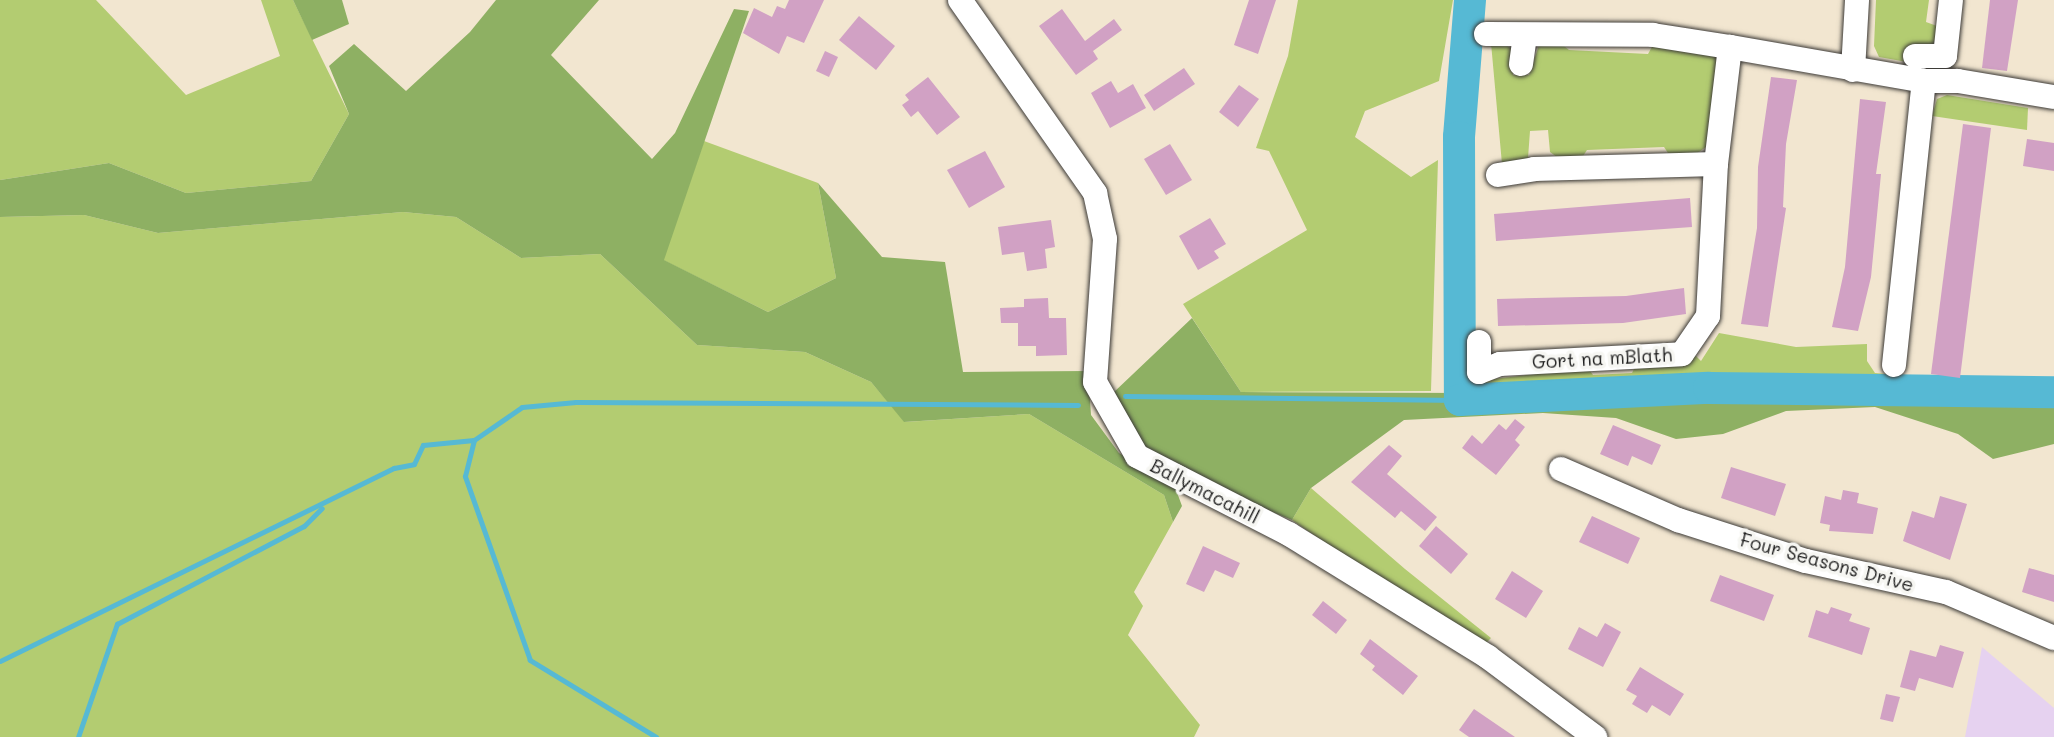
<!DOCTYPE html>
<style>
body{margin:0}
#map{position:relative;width:2054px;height:737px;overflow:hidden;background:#f2e6d0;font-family:Mali,sans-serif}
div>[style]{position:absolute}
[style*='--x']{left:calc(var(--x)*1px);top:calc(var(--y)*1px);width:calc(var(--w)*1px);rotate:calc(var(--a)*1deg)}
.built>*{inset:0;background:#e6d2f0}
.green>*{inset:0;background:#b3cc71}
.forest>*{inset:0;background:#8eb063}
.stream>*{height:5px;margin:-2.5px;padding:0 2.5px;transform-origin:2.5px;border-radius:2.5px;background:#56b9d4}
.river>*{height:32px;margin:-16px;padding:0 16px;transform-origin:16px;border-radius:16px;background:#56b9d4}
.building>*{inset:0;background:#d1a1c4}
.roads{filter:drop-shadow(0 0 2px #3c3a37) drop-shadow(0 0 2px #3c3a37)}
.minor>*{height:24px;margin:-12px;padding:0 12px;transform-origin:12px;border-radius:12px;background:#fff}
span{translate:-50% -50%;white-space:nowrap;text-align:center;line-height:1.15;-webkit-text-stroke:7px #f6f6f2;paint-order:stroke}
.street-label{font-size:19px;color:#1c1c1c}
</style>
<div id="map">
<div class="built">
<i style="clip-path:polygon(1982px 647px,2054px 708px,2054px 737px,1965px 737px)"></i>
</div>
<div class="green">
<i style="clip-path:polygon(0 0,96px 0,186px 95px,280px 56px,261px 0,293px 0,349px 114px,311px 181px,186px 193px,109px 163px,0 180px)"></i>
<i style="clip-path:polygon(1298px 0,1453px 0,1439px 81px,1365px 111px,1355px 137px,1411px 177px,1438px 160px,1431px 391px,1241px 392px,1183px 304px,1307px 230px,1269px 151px,1256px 148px,1288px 56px)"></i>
<i style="clip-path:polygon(1876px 0,1929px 0,1926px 22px,1937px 26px,1937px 41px,1907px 62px,1879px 57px,1874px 46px)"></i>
<i style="clip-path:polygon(1501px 41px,1513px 50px,1513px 75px,1529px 75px,1539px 45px,1559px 42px,1569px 50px,1648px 54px,1653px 45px,1716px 55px,1719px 66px,1706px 147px,1696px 154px,1668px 153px,1664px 147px,1587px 150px,1581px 159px,1561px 160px,1550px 152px,1548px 130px,1530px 131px,1528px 158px,1502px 164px,1491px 43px)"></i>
<i style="clip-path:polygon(1947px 95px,2028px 108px,2027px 130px,1932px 116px,1937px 99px)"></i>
<i style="clip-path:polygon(704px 141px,818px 183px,836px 278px,768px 312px,663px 260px)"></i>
<i style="clip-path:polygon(403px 212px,456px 217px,521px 258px,600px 254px,697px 345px,805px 352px,871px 382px,905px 422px,1029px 414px,1164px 495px,1173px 522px,1134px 592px,1143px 606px,1128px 635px,1200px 725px,1194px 737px,0 737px,0 217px,84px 215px,158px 233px)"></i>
<i style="clip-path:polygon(1468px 329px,1472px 330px,1475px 381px,1588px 368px,1593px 375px,1632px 373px,1636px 365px,1680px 364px,1696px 356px,1701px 361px,1719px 333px,1796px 347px,1867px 344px,1867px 361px,1875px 373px,1909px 376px,1913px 385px,1467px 387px)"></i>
<i style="clip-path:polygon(1311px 488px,1405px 569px,1491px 638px,1485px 644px,1396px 592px,1292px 520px)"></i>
</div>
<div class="forest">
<i style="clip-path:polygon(293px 0,342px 0,349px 24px,312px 40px)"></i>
<i style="clip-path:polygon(496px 0,599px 0,551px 55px,652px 159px,675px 133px,734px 9px,749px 11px,664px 260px,768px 312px,836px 278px,818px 183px,882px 257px,945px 262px,963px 372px,1088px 371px,1091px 415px,1119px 453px,1175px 487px,1182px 506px,1173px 522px,1164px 495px,1029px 414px,904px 422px,871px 382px,805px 352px,697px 345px,600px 254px,521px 258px,456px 217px,403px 212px,158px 233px,84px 215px,0 217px,0 180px,109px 163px,186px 193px,311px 181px,349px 114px,329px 66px,354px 44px,406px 91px,470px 32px)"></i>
<i style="clip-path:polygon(1192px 318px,1241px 392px,1466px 393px,2054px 382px,2054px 444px,1993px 459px,1958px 434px,1875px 407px,1786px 411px,1723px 434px,1676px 439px,1616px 418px,1543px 413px,1404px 420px,1311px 488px,1292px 520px,1209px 486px,1138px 444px,1113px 393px)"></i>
</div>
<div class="stream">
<i style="--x:1125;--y:396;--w:335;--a:0.7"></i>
<i style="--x:0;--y:661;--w:439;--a:-26.1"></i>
<i style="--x:394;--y:468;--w:20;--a:-11"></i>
<i style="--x:414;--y:464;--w:21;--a:-65"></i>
<i style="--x:423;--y:445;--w:51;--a:-5.6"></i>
<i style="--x:78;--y:737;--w:120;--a:-71"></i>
<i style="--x:117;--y:624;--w:211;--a:-27.7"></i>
<i style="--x:304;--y:526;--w:25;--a:-45"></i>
<i style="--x:656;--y:737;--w:148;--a:-148.6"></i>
<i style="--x:530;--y:660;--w:195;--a:-109.5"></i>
<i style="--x:465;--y:476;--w:37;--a:-76"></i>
<i style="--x:474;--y:440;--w:58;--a:-34.5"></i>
<i style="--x:522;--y:407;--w:54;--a:-5.3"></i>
<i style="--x:576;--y:402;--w:502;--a:0.34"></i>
</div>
<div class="river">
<i style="--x:1470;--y:0;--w:137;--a:94.6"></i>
<i style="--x:1459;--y:137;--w:263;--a:89.8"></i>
<i style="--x:1460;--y:400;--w:249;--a:-2.8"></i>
<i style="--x:1709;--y:388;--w:345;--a:0.7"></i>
</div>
<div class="building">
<i style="clip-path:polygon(789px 0,824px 0,804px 43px,787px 36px,779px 54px,743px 33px,754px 8px,772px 17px,777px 6px,785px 9px)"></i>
<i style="clip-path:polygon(1249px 0,1276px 0,1258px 54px,1234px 45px)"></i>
<i style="clip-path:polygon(1990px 0,2018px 0,2007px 71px,1982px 68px)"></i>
<i style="clip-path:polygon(1062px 9px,1085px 41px,1114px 19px,1122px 30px,1093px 51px,1098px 59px,1076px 75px,1039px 26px)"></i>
<i style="clip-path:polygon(859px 16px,895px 46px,876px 70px,839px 40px)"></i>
<i style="clip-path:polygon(825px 51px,838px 57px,829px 77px,816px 71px)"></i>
<i style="clip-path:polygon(1184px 68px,1195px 84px,1154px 111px,1144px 95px)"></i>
<i style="clip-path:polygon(928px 77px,960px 117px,937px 135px,918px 111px,911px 117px,902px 105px,909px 100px,905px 95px)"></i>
<i style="clip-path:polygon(1771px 77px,1797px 80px,1786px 144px,1783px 207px,1786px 208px,1768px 327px,1741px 324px,1757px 228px,1758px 167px)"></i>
<i style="clip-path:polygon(1111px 81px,1118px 93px,1133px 84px,1146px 108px,1110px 128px,1091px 93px)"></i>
<i style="clip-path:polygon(1239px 85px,1259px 99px,1238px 127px,1219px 112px)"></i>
<i style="clip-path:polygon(1860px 99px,1886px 102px,1876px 174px,1881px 174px,1871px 277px,1858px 331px,1832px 327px,1845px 267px)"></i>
<i style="clip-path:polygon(1963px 124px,1991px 128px,1960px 378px,1931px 374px)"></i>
<i style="clip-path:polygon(2027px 139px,2054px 143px,2054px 171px,2023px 166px)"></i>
<i style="clip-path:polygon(1170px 144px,1192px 180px,1166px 195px,1144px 159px)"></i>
<i style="clip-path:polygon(985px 151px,1005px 187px,969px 208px,947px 170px)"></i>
<i style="clip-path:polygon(1690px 198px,1692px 227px,1496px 241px,1494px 214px)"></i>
<i style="clip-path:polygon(1210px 218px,1226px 244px,1214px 251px,1219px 258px,1198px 270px,1179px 236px)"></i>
<i style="clip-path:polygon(1051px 220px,1055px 247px,1045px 249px,1047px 268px,1027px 271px,1024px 252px,1002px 255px,998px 227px)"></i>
<i style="clip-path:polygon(1684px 288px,1686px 314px,1623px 323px,1498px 326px,1497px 299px,1626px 296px)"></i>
<i style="clip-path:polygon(1048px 298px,1049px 318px,1066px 318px,1067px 355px,1036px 356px,1036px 346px,1018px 346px,1018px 323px,1001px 323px,1000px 308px,1024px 307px,1024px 299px)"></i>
<i style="clip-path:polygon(1515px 419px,1525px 427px,1515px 440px,1520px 445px,1496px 475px,1462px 448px,1472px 435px,1482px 444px,1499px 424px,1506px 430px)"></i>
<i style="clip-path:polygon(1613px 425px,1661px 445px,1652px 465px,1632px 456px,1628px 466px,1600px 454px)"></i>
<i style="clip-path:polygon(1389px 445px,1402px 456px,1387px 474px,1437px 517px,1425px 531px,1401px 511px,1395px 518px,1351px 482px)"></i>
<i style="clip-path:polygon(1731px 467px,1786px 484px,1775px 516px,1721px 498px)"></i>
<i style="clip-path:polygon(1843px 490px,1859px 493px,1857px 503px,1878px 508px,1873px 534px,1829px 531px,1830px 525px,1820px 523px,1825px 496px,1841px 500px)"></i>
<i style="clip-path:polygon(1940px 496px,1967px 504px,1950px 560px,1903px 541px,1912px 511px,1934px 518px)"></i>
<i style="clip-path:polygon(1592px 516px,1640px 538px,1628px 564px,1579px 542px)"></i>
<i style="clip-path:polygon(1436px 526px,1468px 554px,1451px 574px,1419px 546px)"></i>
<i style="clip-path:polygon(1203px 546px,1240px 563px,1233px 578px,1215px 570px,1204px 592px,1186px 584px)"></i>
<i style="clip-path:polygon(2029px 568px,2054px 575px,2054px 602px,2022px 592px)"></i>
<i style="clip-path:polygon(1512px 571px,1543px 591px,1526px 618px,1495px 599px)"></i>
<i style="clip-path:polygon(1720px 575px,1774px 595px,1764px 621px,1710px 601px)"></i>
<i style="clip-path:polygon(1323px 601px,1347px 620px,1336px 634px,1312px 615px)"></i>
<i style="clip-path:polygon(1831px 607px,1852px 614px,1849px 621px,1870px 628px,1862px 655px,1808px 637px,1816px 610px,1828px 614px)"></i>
<i style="clip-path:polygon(1605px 623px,1621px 632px,1603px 667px,1568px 649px,1579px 627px,1597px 637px)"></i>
<i style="clip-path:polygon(1370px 639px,1418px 676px,1403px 695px,1372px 670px,1375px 666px,1360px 654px)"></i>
<i style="clip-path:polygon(1940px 645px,1964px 652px,1953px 688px,1919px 678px,1915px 691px,1900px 687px,1910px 650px,1936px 657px)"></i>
<i style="clip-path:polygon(1640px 667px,1684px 694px,1670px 716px,1652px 705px,1647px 713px,1632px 704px,1637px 696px,1626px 690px)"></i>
<i style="clip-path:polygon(1886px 694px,1900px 697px,1893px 722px,1880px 719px)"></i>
<i style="clip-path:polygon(1474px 709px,1515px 737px,1469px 737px,1459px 730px)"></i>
</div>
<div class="roads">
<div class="minor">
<i style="--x:960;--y:0;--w:236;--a:55"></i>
<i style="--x:1095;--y:193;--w:47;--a:77.7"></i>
<i style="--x:1105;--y:239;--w:143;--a:94"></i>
<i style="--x:1095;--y:382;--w:85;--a:60.4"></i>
<i style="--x:1137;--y:456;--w:171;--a:27.2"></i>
<i style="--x:1289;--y:534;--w:234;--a:31.7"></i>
<i style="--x:1488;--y:657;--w:134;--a:36.8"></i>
<i style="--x:1486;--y:34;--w:167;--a:0.3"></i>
<i style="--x:1653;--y:35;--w:78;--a:8.9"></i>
<i style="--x:1915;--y:56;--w:30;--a:0"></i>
<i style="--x:1945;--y:56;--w:56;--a:-83.9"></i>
<i style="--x:1521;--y:64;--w:29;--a:-82"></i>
<i style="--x:1853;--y:70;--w:70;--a:-86.7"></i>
<i style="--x:1498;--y:175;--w:36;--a:-9"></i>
<i style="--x:1534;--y:169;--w:182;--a:-1.6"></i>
<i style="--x:1479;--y:342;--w:30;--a:90"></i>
<i style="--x:1479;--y:372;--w:22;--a:-21"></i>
<i style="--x:1500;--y:364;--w:182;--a:-3.1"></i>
<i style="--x:1682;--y:354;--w:46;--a:-55.6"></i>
<i style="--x:1708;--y:316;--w:152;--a:-87"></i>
<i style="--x:1716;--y:164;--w:118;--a:-83.2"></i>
<i style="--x:1730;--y:47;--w:197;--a:9.9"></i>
<i style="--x:1894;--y:365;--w:286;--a:-84"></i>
<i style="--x:1924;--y:81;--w:34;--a:0"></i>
<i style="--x:1958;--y:81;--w:97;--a:9.5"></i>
<i style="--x:1561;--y:469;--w:128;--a:23.6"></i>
<i style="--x:1678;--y:520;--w:134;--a:17.8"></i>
<i style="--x:1806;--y:561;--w:143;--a:12.5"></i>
<i style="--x:1946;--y:592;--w:117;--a:23.1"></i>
</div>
</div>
<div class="street-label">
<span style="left:1602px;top:358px;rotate:-3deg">Gort na mBlath</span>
<span style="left:1205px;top:491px;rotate:27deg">Ballymacahill</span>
<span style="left:1827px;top:562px;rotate:15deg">Four Seasons Drive</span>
</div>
</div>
